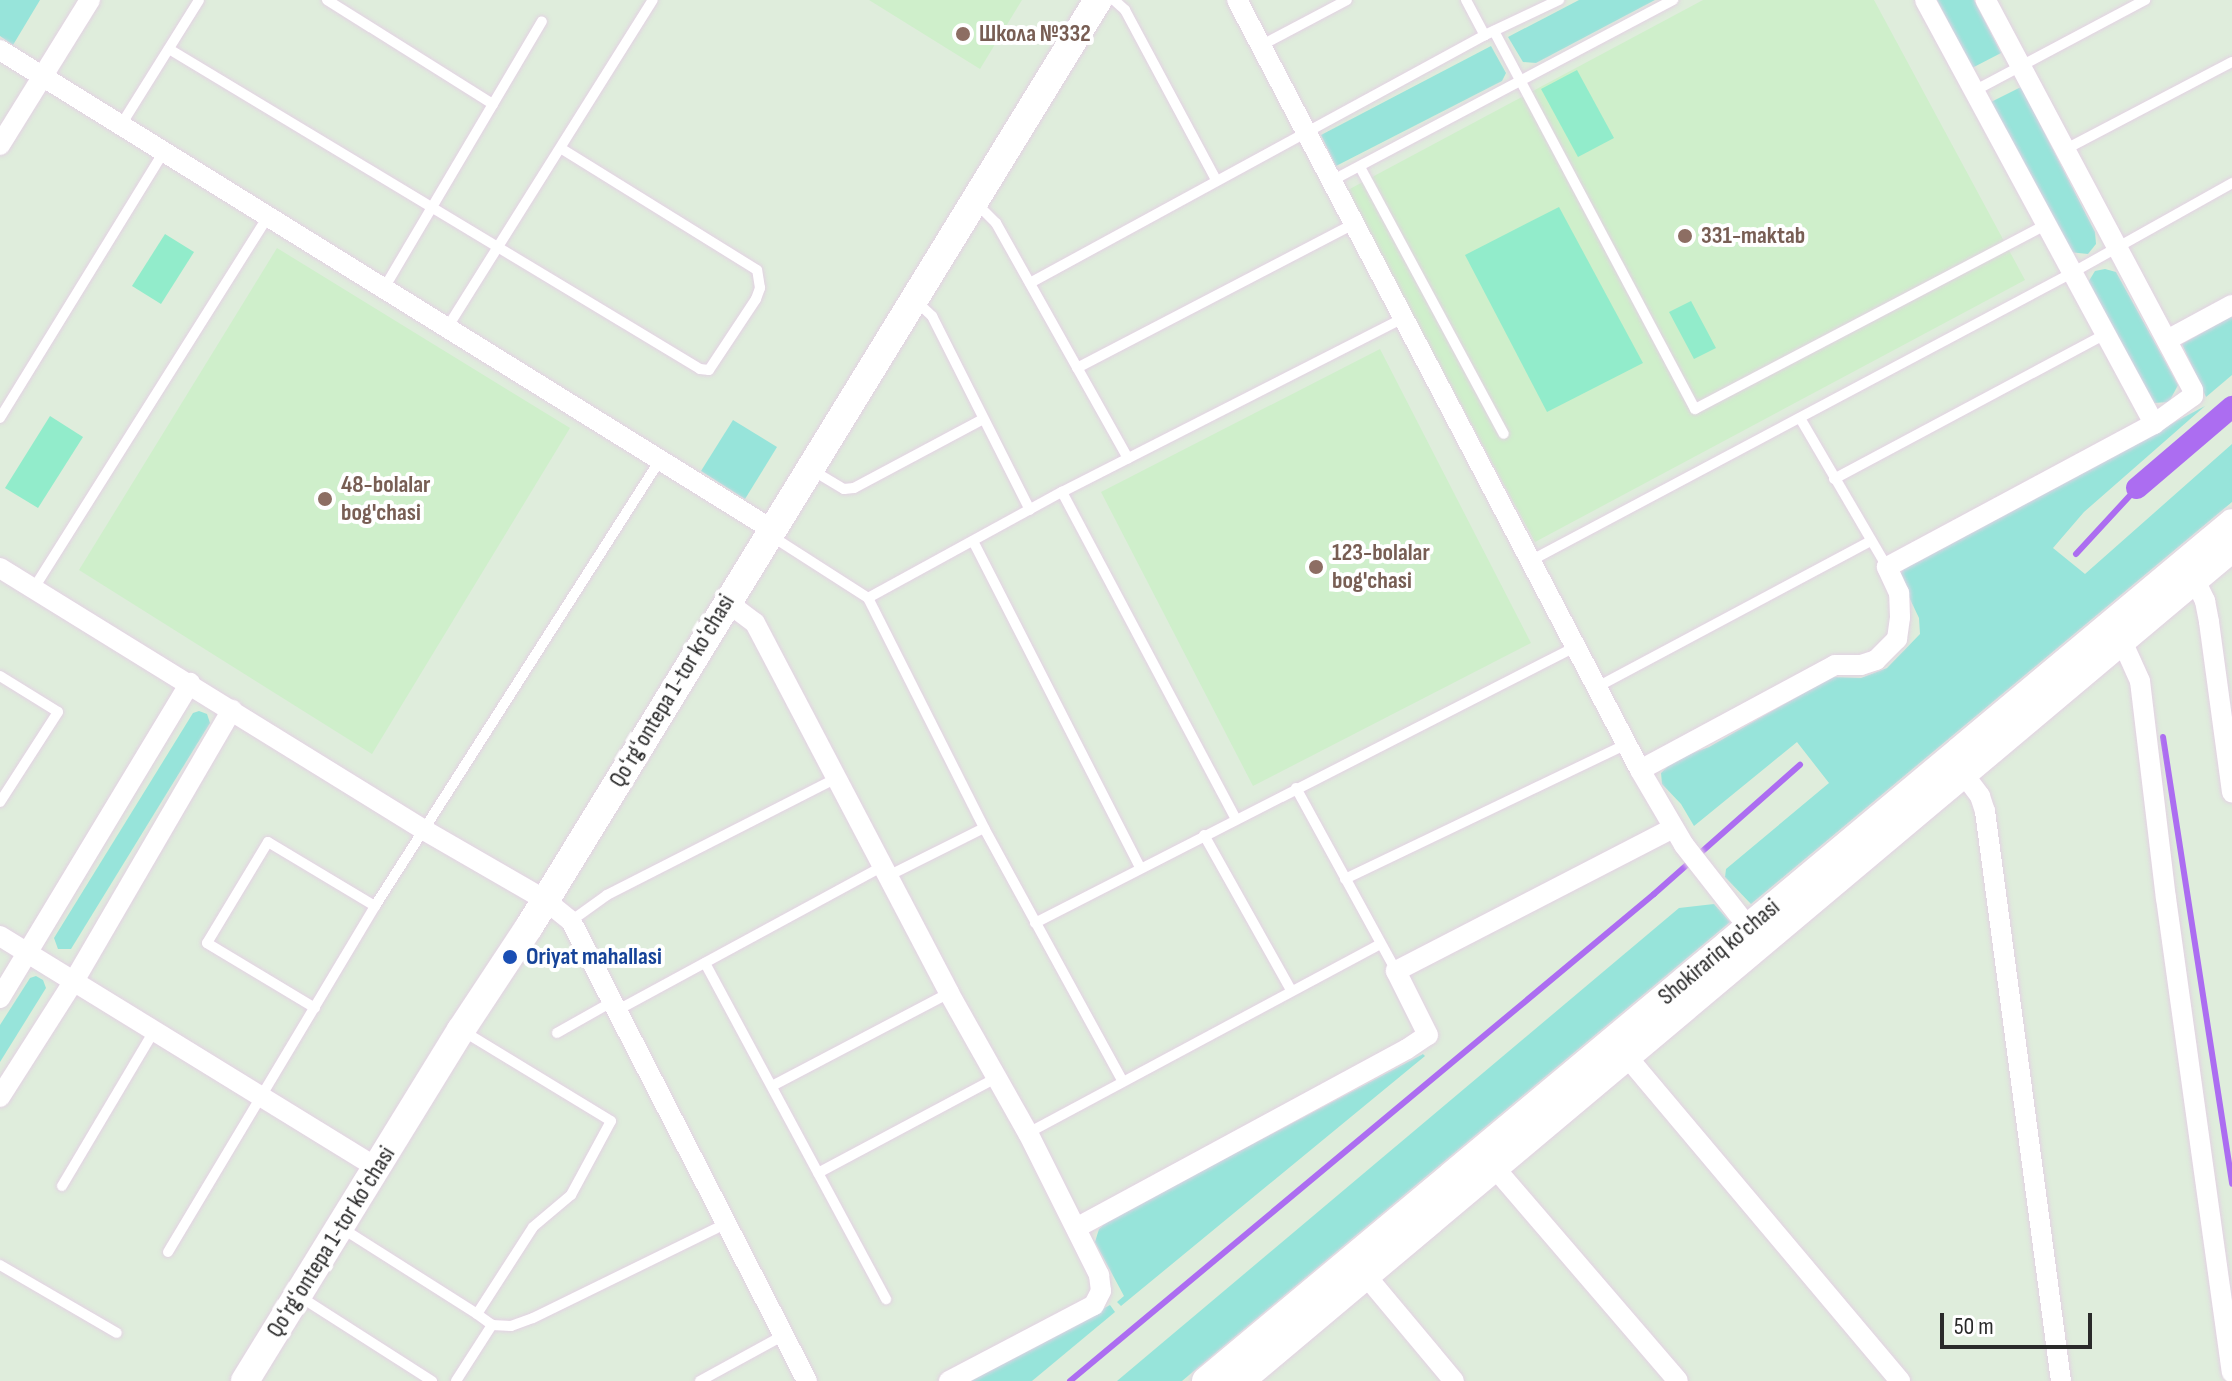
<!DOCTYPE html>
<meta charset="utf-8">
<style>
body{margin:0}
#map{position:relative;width:2232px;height:1381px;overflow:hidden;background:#dfeddc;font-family:"Sofia Sans Condensed",sans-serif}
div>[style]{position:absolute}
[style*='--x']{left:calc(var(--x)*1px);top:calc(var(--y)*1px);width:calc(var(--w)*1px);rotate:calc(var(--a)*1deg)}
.education>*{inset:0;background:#cfefcb}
.green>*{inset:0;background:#97e4da}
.pitch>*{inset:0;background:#92eccb}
.stream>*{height:6px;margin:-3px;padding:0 3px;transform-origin:3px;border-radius:3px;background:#ac6df1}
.canal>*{height:22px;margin:-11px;padding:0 11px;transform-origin:11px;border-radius:11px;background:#ac6df1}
.roads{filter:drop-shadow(0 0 2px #e3d1e3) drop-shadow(0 0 2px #e3d1e3)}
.lane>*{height:10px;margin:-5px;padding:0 5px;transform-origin:5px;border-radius:5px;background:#fff}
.street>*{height:20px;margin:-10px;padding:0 10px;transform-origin:10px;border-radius:10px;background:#fff}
.secondary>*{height:28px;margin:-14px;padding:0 14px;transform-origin:14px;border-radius:14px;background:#fff}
.dots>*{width:22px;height:22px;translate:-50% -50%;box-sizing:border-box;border:4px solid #fff;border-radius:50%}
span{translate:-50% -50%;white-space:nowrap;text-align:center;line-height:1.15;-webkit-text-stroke:8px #fff;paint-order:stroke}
.education-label{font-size:24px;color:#785e54;font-weight:700}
.left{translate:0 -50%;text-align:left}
.street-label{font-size:24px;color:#2a2a2a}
.transit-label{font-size:24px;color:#164399;font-weight:700}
.scale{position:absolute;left:1940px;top:1313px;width:152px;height:36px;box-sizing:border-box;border:4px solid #2a2a2a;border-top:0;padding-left:10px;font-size:24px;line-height:28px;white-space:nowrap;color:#2a2a2a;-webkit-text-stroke:6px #fff;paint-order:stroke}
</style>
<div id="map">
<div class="education">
<i style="clip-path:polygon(869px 0,1022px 0,980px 69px)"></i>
<i style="clip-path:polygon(1703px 0,1874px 0,2025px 280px,1535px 542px,1346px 191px)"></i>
<i style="clip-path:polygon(277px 248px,570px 428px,372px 754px,79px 570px)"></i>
<i style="clip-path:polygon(1380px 349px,1531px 643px,1253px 786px,1101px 492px)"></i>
</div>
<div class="green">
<i style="clip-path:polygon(0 0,40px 0,13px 45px,0 36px)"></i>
<i style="clip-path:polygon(1579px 0,1655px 0,1536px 63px,1523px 62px,1508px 37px)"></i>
<i style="clip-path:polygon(1937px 0,1974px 0,2001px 53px,1972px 68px)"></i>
<i style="clip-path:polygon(1491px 46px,1506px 73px,1502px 81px,1336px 166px,1321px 135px)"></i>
<i style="clip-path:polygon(2021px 87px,2095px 232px,2096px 244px,2088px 254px,2069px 252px,1991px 102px)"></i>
<i style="clip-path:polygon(2105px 269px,2116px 272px,2178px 385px,2169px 402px,2154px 403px,2087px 284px,2095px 271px)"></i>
<i style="clip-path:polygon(2232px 316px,2232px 375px,2206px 397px,2182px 344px)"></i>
<i style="clip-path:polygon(2205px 406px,2084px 512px,2053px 548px,2085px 574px,2232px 444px,2232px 502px,1751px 904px,1725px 877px,1726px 869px,1829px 783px,1797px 742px,1694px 826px,1681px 804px,1662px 784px,1661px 773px,1674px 760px,1709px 747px,1832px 677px,1861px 678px,1887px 668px,1920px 634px,1919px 618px,1899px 576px,1907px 564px)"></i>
<i style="clip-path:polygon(733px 420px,777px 447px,745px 499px,701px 471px)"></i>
<i style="clip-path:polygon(199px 711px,207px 714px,210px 723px,71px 949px,58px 949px,54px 938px,193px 713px)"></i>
<i style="clip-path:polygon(1714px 904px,1730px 922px,1182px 1381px,1117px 1381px,1679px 908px)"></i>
<i style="clip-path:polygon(36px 976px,43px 980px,46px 988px,0 1062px,0 1025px,30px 978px)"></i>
<i style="clip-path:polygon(1423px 1054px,1425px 1056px,1121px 1306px,1117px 1302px,1124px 1296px,1095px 1242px,1099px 1229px,1109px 1220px)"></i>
<i style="clip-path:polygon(1110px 1305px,1115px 1312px,1032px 1381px,966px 1381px)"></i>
</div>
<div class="pitch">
<i style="clip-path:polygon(1577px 70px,1614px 138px,1578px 157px,1541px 89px)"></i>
<i style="clip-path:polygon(1559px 207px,1643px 363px,1547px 412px,1465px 255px)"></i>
<i style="clip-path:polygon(165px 234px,194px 252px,161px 304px,132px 286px)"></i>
<i style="clip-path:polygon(1691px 301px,1716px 348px,1694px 359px,1669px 312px)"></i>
<i style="clip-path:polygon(50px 416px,83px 437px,38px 508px,5px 488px)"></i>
</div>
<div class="stream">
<i style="--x:2076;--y:554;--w:90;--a:-47.3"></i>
<i style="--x:2163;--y:737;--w:452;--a:81.2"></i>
<i style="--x:1070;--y:1381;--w:760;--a:-39.82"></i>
<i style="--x:1654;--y:894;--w:195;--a:-41.5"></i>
</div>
<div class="canal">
<i style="--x:2137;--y:488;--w:125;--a:-40.5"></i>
</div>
<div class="roads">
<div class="lane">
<i style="--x:327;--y:0;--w:196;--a:32.1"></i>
<i style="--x:1114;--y:0;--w:15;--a:42"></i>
<i style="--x:1125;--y:10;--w:193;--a:61.8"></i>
<i style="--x:1466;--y:0;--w:40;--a:62"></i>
<i style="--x:1494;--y:31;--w:428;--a:62"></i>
<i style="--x:1695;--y:409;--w:394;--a:-27.7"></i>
<i style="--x:1262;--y:45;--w:96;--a:-27.9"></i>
<i style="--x:169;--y:49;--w:620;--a:31.07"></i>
<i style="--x:700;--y:369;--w:9;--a:6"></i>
<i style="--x:709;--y:370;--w:85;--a:-56.5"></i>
<i style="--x:756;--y:299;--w:12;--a:-70"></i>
<i style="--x:760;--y:288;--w:18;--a:-99"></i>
<i style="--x:757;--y:270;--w:229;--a:-148.2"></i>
<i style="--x:1974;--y:91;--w:194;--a:-28"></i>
<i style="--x:121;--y:125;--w:147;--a:-58"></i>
<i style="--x:2066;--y:149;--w:187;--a:-27.7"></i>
<i style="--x:1360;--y:167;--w:303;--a:61.7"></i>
<i style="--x:1333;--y:180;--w:385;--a:-27.9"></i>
<i style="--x:975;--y:202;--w:30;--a:45"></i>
<i style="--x:996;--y:223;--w:270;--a:60.7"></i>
<i style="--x:1030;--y:283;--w:518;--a:-28.59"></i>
<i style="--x:1485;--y:35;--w:82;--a:-25.3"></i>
<i style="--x:383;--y:290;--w:312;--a:-59.4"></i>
<i style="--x:917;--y:302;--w:21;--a:43"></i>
<i style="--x:932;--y:316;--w:217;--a:63.2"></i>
<i style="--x:447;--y:328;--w:387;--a:-57.9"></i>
<i style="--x:1077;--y:368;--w:314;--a:-27.5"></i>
<i style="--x:0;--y:418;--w:313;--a:-58.4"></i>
<i style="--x:1800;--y:418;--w:173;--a:59.7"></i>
<i style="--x:812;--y:470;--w:37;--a:31"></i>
<i style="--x:844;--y:489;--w:10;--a:-6"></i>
<i style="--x:854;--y:488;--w:146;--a:-28.1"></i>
<i style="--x:1834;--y:479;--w:306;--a:-28.1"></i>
<i style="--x:1062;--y:492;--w:370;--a:62"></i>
<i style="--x:773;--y:537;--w:113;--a:32.7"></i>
<i style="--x:868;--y:598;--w:258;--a:63.2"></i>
<i style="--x:984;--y:828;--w:287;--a:61.3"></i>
<i style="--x:973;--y:541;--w:366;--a:62.9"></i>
<i style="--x:1532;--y:560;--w:609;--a:-28"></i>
<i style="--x:2070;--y:274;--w:186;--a:-29.3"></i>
<i style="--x:34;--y:588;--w:439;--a:-57.8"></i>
<i style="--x:868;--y:598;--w:221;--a:-28.7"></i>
<i style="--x:1062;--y:492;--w:384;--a:-27"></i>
<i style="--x:0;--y:676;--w:68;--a:31.8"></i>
<i style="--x:58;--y:712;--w:107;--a:122.8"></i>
<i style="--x:1599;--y:686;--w:307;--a:-28.1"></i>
<i style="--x:1296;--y:788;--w:209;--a:61.3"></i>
<i style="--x:1204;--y:835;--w:178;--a:60.7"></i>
<i style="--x:888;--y:876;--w:107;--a:-26.6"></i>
<i style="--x:1345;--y:879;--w:313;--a:-25.6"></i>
<i style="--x:571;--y:921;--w:44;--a:-35.8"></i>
<i style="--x:607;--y:895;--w:258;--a:-27"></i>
<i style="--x:1035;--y:923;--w:609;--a:-27.07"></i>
<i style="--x:705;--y:963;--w:382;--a:61.7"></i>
<i style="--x:315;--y:1008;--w:126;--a:-149"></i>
<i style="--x:207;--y:943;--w:118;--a:-58.9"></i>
<i style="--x:268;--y:842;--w:125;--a:30.9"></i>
<i style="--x:616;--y:1011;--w:304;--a:-28.5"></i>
<i style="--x:557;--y:1033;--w:61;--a:-29.5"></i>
<i style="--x:772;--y:1086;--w:200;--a:-27.7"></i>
<i style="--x:1028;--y:1133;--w:400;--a:-28.2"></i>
<i style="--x:818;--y:1173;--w:202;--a:-28.1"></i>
<i style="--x:62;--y:1186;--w:180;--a:-59.3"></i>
<i style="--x:340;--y:1227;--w:162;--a:32.4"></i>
<i style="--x:477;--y:1314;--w:103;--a:-57.2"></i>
<i style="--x:533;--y:1227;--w:50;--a:-40.1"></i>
<i style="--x:571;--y:1195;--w:84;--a:-61.6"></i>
<i style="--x:611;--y:1121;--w:173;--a:-148.7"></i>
<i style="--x:168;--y:1252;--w:403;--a:-59.1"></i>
<i style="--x:375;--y:906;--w:529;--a:-57.42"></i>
<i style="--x:0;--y:1265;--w:135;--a:30.2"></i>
<i style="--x:299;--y:1296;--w:158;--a:32.6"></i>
<i style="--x:477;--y:1314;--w:19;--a:36"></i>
<i style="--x:492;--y:1325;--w:19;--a:3"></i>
<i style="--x:511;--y:1326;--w:23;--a:-20"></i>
<i style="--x:533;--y:1318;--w:214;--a:-26.1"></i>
<i style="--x:456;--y:1381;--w:67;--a:-57.3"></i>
<i style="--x:700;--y:1381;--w:96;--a:-28.7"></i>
</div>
<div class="street">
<i style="--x:1237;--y:0;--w:869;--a:62.37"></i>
<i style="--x:1640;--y:770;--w:87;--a:59.6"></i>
<i style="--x:1684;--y:845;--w:104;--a:52"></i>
<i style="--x:1925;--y:0;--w:482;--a:61.6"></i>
<i style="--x:0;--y:50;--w:908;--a:31.85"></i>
<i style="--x:0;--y:145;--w:171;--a:-58.2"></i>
<i style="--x:2167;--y:340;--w:74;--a:-28.3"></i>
<i style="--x:0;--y:568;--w:498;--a:31.7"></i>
<i style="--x:424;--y:830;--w:140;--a:30"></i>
<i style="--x:545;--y:900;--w:33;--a:39"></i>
<i style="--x:571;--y:921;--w:517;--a:62.84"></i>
<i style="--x:2189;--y:568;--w:37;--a:64"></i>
<i style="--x:2205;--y:601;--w:21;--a:79"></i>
<i style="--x:2209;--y:622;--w:172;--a:82.3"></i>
<i style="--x:727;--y:602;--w:35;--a:37"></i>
<i style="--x:755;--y:623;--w:418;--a:62.3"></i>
<i style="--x:949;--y:993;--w:161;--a:60.6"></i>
<i style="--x:1028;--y:1133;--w:159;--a:63.4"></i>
<i style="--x:1099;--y:1275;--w:16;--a:83"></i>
<i style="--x:1101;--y:1291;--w:16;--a:117"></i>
<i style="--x:1094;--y:1305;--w:164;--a:152.3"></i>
<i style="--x:2122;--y:641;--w:44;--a:65.8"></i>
<i style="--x:2140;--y:681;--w:219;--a:83.2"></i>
<i style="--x:2166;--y:898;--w:479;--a:82.1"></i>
<i style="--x:1956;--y:764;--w:40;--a:53"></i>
<i style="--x:1980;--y:796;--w:16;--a:72"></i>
<i style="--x:1985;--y:811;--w:575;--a:82.41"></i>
<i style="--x:1640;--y:770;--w:221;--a:-28.3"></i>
<i style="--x:1835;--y:665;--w:26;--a:0"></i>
<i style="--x:1861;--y:665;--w:16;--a:-18"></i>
<i style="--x:1876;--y:660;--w:30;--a:-45"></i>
<i style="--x:1897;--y:639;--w:22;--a:-82"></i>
<i style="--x:1900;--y:617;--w:24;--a:-92"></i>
<i style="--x:1899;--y:593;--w:29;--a:-115"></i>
<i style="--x:1887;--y:567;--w:303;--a:-28.2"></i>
<i style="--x:2154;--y:424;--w:48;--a:-35.7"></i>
<i style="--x:2193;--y:396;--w:6;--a:-90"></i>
<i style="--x:2193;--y:390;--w:442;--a:-118"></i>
<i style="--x:0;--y:936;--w:441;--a:31.6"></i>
<i style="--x:0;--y:998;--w:368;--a:-58.9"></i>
<i style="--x:1618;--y:1046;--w:438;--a:49.9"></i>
<i style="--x:0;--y:1097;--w:138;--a:-57.5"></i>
<i style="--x:74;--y:981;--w:314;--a:-59.8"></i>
<i style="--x:1488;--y:1160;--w:291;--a:49.3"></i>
<i style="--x:1076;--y:1228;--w:376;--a:-28.4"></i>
<i style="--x:1407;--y:1049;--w:25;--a:-34"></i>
<i style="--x:1428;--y:1035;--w:72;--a:-116.6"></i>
<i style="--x:1396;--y:971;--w:312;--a:-27.3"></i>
<i style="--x:1357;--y:1265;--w:151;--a:50.1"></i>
</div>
<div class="secondary">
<i style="--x:245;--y:1381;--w:412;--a:-58.4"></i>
<i style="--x:461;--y:1030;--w:123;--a:-56.6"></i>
<i style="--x:529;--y:927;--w:1088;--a:-58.46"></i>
<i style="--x:1206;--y:1381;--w:1337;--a:-39.9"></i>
<i style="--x:1240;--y:1381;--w:1295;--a:-40.02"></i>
</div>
</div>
<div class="dots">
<i style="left:963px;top:34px;background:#8d6e63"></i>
<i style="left:1685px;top:236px;background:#8d6e63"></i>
<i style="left:325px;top:499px;background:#8d6e63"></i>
<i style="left:1316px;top:567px;background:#8d6e63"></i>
<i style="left:510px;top:957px;background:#1a4fb4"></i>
</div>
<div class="education-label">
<span class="left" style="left:979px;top:34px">Школа №332</span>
<span class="left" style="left:1701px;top:236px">331-maktab</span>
<span class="left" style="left:341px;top:499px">48-bolalar<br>bog'chasi</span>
<span class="left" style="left:1332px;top:567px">123-bolalar<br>bog'chasi</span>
</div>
<div class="street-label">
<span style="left:672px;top:691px;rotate:-59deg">Qoʻrgʻontepa 1-tor koʻchasi</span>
<span style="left:1719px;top:952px;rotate:-40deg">Shokirariq ko'chasi</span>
<span style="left:331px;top:1242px;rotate:-58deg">Qoʻrgʻontepa 1-tor koʻchasi</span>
</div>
<div class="transit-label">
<span class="left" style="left:526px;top:957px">Oriyat mahallasi</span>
</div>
<div class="scale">50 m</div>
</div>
